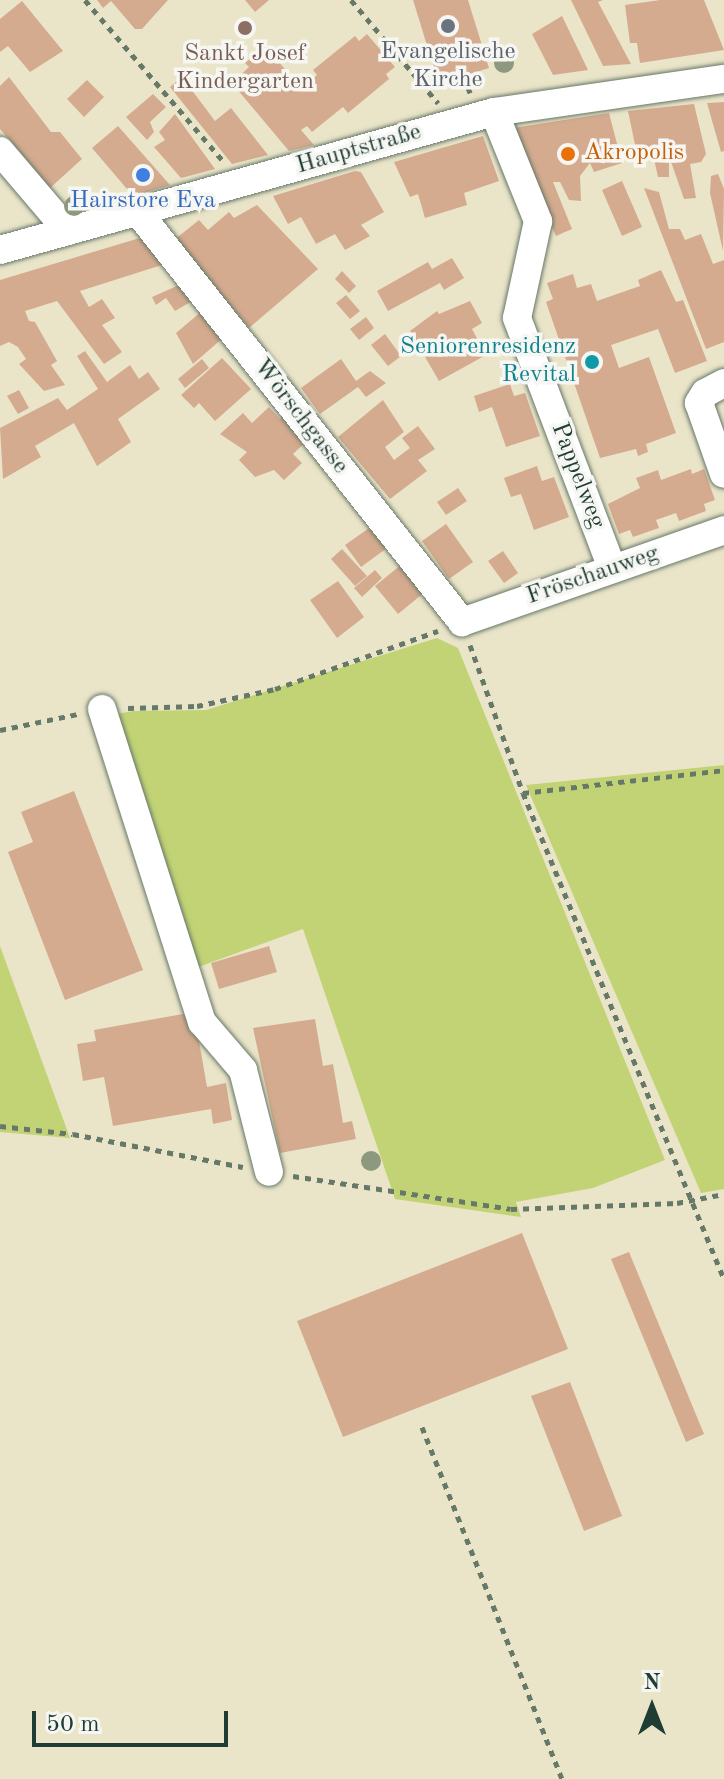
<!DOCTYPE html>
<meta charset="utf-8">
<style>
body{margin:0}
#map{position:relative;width:724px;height:1779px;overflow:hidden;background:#eae5c9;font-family:"Old Standard TT",serif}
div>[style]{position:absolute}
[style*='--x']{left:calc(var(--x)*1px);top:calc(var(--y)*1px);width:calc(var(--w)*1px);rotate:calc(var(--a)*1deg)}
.green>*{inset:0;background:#c2d375}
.building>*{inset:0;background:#d5ab8f}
.path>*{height:5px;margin-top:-2.5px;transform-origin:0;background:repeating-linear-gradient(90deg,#667868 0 6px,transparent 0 12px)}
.roads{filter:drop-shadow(0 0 2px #667868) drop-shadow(0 0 2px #667868)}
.minor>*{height:28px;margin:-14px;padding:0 14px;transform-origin:14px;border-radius:14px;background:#fff}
.trees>*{width:20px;height:20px;margin:-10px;border-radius:50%;background:#8c997e}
.dots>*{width:22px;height:22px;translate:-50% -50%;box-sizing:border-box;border:4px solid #f6f6f2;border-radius:50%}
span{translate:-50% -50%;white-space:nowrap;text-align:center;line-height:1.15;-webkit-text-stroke:7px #f6f6f2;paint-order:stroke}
.worship-label{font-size:24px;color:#5b616d}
.education-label{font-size:24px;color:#785e54}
.street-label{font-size:24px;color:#1f3d34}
.food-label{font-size:24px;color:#c56008}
.left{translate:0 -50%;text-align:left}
.shop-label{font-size:24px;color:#366cbe}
.culture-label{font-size:24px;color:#0d838f}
.right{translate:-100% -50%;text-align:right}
.north{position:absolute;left:612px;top:1667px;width:80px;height:80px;-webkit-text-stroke:6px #f6f6f2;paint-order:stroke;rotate:0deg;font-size:22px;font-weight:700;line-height:32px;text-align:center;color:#1f3d34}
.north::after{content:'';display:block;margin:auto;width:28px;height:36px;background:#1f3d34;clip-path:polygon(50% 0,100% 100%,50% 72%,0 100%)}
.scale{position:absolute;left:32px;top:1711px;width:196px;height:36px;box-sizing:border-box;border:4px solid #1f3d34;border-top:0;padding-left:10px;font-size:24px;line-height:28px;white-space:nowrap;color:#1f3d34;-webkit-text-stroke:6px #f6f6f2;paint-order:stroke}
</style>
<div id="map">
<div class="green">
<i style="clip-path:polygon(437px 638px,458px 648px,665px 1160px,593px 1188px,516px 1202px,521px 1217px,395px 1199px,303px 929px,182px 973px,95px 718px,133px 711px,206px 710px)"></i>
<i style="clip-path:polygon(724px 765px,724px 1189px,701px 1193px,526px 785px)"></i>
<i style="clip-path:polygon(0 946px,70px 1138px,0 1132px)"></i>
</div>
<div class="building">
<i style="clip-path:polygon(97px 0,168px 0,142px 29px,135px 29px,111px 1px,103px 8px)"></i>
<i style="clip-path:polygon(245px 0,269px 0,255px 12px)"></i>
<i style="clip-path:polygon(413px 0,468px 0,489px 68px,439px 84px)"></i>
<i style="clip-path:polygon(571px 0,603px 0,598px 2px,631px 64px,603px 66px)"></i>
<i style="clip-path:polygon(660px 0,704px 0,724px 50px,640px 63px,637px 43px,630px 43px,625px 5px)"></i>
<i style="clip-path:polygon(22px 1px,63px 51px,30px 72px,8px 46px,0 52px,0 19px)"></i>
<i style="clip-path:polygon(562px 16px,588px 70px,553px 75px,532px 34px)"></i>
<i style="clip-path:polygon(367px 34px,395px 67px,386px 74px,389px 79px,348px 113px,343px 107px,312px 132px,307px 126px,301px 130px,314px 145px,289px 151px,232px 83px,249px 67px,245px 63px,266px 46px,301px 89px,317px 75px,313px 70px,355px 36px,359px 41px)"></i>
<i style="clip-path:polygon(9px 77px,51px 132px,60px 132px,82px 159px,50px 188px,0 129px,0 86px)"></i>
<i style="clip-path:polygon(182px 77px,215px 121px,231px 108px,268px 155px,232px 164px,170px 87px)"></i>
<i style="clip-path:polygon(87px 80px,104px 97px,84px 117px,67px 99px)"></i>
<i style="clip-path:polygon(153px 94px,166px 107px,150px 122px,154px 132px,147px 140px,126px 117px)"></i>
<i style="clip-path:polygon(724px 102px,724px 151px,721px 152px,707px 103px)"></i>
<i style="clip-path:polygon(694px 104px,706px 154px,701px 162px,690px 164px,696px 198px,684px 199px,669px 156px,669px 177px,658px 177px,654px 159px,638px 159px,628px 111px)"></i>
<i style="clip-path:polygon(609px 113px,622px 163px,594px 172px,590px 163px,580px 176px,581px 201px,569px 200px,560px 182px,553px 182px,572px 229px,556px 236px,507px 129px)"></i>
<i style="clip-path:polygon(175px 114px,215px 169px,181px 178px,154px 147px,165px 140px,159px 132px)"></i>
<i style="clip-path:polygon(118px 126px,170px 185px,133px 196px,92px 148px)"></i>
<i style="clip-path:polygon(483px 136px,499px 181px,464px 193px,467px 205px,425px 218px,418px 194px,410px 197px,394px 162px)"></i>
<i style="clip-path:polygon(355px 171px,361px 172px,384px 212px,361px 225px,370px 236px,345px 250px,335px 234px,316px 244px,301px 217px,288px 224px,273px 196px)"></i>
<i style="clip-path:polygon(718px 174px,724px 189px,723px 251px,710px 193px,711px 176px)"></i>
<i style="clip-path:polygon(622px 181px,642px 227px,622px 236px,602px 190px)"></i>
<i style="clip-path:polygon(644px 188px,659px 192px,669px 229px,680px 229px,685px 240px,701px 234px,713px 264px,724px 260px,724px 342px,706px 349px)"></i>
<i style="clip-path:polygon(257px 205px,318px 269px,249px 328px,174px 240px,199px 220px,208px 230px,229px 212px,234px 218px)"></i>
<i style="clip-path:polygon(143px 237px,165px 264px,80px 291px,89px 307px,102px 299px,115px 318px,102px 325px,122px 352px,104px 364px,57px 301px,25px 311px,29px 321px,35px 322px,57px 361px,51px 365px,65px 385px,44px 391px,19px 364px,26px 359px,18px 347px,9px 342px,0 346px,0 280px)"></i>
<i style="clip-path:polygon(452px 258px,464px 278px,444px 290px,440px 283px,388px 311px,377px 291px,428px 262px,432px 269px)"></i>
<i style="clip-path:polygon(661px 270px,676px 302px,683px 300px,707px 361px,675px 373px,658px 329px,611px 345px,619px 368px,649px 357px,676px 433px,646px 444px,648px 452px,638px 456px,636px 449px,600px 458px,546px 302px,553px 299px,547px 283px,573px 274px,577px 288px,591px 284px,597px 301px,640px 286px,638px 280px)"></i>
<i style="clip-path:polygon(342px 271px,356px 286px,349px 293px,335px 279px)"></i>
<i style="clip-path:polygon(179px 285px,194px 300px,175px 311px,166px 298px,156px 305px,152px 297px)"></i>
<i style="clip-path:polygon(346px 295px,360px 311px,350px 319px,336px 303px)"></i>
<i style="clip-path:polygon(470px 301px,482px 323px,472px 329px,486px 355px,439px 381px,410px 331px,437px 311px,439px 314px)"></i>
<i style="clip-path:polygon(202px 311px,224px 337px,193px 364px,176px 333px)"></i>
<i style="clip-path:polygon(366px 317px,374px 328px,359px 340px,350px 329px)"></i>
<i style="clip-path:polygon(385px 334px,401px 356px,388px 366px,371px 345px)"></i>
<i style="clip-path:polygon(85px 351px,107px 382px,130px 365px,139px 379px,148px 372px,160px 389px,118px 419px,131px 442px,97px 466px,74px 423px,35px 446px,41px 457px,3px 479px,0 428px,58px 398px,67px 410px,98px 389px,77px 356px)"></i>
<i style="clip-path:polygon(222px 358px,251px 389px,215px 421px,199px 403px,194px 408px,181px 395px)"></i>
<i style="clip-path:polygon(202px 359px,209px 368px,185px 388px,178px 379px)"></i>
<i style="clip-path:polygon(341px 359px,356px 381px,370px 371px,386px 383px,366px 397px,358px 387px,320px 414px,301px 388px)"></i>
<i style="clip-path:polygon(510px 384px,514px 396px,525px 393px,540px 436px,506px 447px,492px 407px,479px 412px,474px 396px)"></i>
<i style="clip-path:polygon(19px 390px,29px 408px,18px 414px,7px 396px)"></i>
<i style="clip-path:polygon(383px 400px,404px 432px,385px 447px,394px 460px,410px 448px,402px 438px,418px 426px,435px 449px,418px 460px,427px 471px,390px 499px,338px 437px)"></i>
<i style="clip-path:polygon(269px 407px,280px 419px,286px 413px,309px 439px,293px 454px,302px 463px,284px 480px,274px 470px,255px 477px,239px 460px,247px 452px,220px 434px,243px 413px,252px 423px)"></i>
<i style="clip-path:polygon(537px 466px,542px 481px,554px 477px,569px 517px,534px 530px,521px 494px,511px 497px,504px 478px)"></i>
<i style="clip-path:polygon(691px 469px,692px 474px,704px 469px,715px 500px,704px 504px,706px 511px,679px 521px,676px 513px,656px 520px,659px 528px,633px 537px,630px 530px,619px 534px,608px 504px,640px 488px,636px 478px,658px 470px,661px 480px)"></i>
<i style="clip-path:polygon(458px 488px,467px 501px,446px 515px,437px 502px)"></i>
<i style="clip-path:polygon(446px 524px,473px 562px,449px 579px,422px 541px)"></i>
<i style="clip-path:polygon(372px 526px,387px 548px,361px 567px,345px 545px)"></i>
<i style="clip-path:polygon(342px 549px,367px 576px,355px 586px,331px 559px)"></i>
<i style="clip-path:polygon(503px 551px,518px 573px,504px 583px,488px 561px)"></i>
<i style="clip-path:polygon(402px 564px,425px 592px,398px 614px,375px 586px)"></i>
<i style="clip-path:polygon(375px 570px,382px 578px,362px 597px,354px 588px)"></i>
<i style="clip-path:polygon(338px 581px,364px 617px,337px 638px,310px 600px)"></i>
<i style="clip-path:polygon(74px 791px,143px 970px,65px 1000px,8px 852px,33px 842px,21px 812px)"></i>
<i style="clip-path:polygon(269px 946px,277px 972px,219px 989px,211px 963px)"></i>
<i style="clip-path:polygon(194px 1012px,207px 1087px,226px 1083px,232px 1120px,213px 1124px,211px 1109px,113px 1126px,104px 1077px,83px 1081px,77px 1044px,96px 1041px,94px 1030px)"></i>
<i style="clip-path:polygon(315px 1019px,323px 1066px,333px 1064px,343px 1123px,352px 1121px,356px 1139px,280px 1153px,253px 1028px)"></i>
<i style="clip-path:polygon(522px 1233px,568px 1349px,343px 1437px,297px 1321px)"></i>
<i style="clip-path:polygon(629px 1252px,704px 1434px,686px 1442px,611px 1259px)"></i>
<i style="clip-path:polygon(570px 1382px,622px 1516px,584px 1531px,531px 1396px)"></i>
</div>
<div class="path">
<i style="--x:85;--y:0;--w:211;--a:49.4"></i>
<i style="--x:351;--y:0;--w:135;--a:49.8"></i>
<i style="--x:464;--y:77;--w:17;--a:69"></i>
<i style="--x:470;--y:645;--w:157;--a:70.3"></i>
<i style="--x:523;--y:793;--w:526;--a:67.53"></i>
<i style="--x:128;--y:708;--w:69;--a:-1.7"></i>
<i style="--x:197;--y:706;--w:80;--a:-12.3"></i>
<i style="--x:275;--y:689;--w:173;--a:-19.6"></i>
<i style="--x:0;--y:730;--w:80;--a:-11.6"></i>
<i style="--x:523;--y:793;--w:202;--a:-6.5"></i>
<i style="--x:0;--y:1126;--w:73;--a:6.3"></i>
<i style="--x:73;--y:1134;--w:173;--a:11"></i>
<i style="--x:293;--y:1176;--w:220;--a:8.6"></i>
<i style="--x:511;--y:1209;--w:166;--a:-2.1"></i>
<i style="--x:677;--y:1203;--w:48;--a:-10.8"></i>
<i style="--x:422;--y:1427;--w:379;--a:68.3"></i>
</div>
<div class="roads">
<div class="minor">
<i style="--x:494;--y:112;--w:118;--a:68"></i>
<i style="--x:538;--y:221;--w:99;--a:102.2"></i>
<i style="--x:517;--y:318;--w:267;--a:69.2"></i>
<i style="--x:0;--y:151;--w:105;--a:49.6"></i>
<i style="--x:138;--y:212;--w:523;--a:51.68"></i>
<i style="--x:462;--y:622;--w:278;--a:-19.3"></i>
<i style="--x:0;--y:250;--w:513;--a:-15.61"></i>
<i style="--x:494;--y:112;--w:232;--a:-8.2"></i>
<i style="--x:724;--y:383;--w:21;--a:152"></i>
<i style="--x:705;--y:393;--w:12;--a:121"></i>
<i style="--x:699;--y:403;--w:75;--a:70.6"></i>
<i style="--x:102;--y:709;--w:329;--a:72.3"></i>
<i style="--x:202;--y:1022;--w:63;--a:49.5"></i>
<i style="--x:243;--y:1070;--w:105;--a:75.7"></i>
</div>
</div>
<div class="trees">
<i style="left:504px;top:63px"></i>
<i style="left:74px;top:206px"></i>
<i style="left:371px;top:1161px"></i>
</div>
<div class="dots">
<i style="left:448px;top:26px;background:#6b7280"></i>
<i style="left:245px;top:28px;background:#8d6e63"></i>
<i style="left:568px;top:154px;background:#e8710a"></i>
<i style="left:143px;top:175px;background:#3f7fe0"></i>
<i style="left:592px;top:362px;background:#0f9aa8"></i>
</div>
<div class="worship-label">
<span style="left:448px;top:67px">Evangelische<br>Kirche</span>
</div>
<div class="education-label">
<span style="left:245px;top:69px">Sankt Josef<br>Kindergarten</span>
</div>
<div class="street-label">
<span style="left:359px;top:150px;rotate:-16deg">Hauptstraße</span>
<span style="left:300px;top:417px;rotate:52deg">Wörschgasse</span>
<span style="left:577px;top:476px;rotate:69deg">Pappelweg</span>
<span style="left:593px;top:576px;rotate:-19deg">Fröschauweg</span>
</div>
<div class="food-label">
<span class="left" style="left:584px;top:154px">Akropolis</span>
</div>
<div class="shop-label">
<span style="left:143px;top:202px">Hairstore Eva</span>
</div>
<div class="culture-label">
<span class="right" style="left:576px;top:362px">Seniorenresidenz<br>Revital</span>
</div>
<div class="north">N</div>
<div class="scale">50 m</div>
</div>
